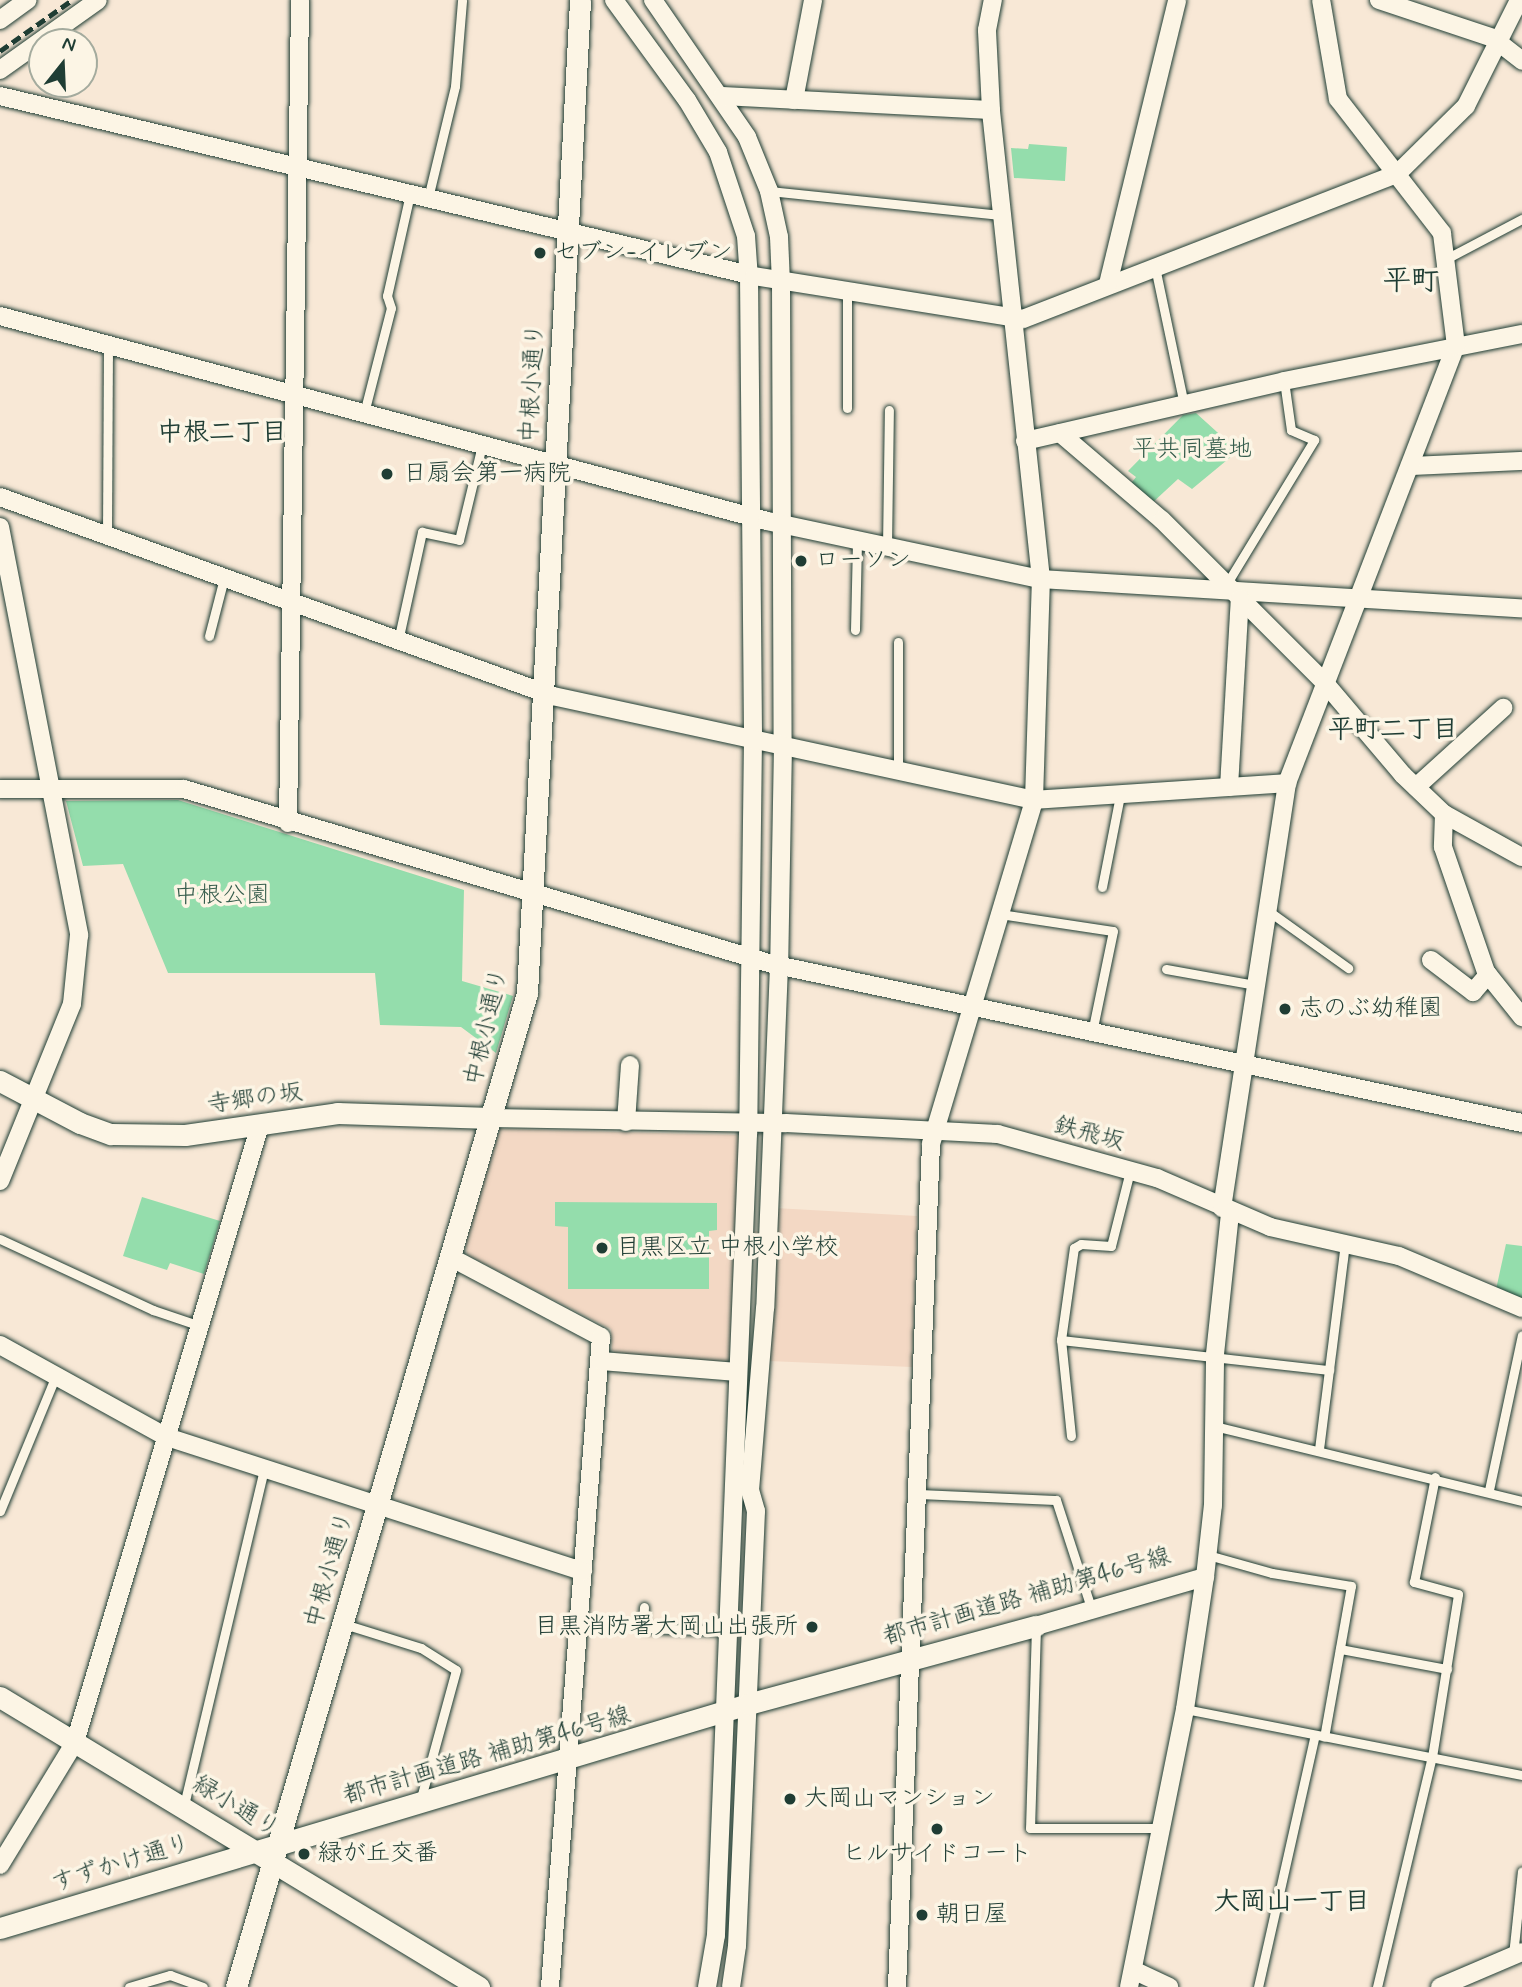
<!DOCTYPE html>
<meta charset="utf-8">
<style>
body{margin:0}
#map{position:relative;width:1522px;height:1987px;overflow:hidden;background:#f8e8d6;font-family:Mynerve,"Klee One",sans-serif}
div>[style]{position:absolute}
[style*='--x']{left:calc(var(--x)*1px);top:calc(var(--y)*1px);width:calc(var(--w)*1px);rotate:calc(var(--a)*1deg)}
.built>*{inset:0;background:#f3d8c4}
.green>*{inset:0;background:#94ddac}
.roads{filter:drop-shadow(0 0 2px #1f3d34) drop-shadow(0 0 2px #1f3d34)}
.service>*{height:9px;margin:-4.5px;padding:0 4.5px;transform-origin:4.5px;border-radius:4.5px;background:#fcf5e5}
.minor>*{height:18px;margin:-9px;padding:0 9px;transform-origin:9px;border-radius:9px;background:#fcf5e5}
.tertiary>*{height:21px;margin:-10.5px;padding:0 10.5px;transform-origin:10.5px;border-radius:10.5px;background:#fcf5e5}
.rail>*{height:5px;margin-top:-2.5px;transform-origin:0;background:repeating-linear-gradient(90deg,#1f3d34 0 10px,transparent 0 15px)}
.dots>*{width:19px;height:19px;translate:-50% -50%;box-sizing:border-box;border:4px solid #fcf5e5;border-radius:50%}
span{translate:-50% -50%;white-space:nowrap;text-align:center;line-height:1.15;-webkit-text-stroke:7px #fcf5e5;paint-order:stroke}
.poi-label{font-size:24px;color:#1f3d34}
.left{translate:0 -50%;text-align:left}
.right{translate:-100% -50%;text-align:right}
.street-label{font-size:24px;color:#1f3d34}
.park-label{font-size:24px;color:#365d4c}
.neighbourhood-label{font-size:26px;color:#1f3d34;font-weight:700}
.quarter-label{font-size:28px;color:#1f3d34;font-weight:700}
.north{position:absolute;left:28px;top:28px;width:70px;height:70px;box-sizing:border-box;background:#fcf5e5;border:2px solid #a4ab9e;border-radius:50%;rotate:18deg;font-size:19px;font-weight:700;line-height:28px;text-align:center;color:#1f3d34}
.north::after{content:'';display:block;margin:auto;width:24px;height:32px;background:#1f3d34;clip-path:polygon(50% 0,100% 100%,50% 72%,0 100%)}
</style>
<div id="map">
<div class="built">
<i style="clip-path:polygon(500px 1129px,737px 1135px,742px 1140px,738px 1230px,774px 1232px,775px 1208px,917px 1216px,912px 1367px,768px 1361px,773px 1240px,738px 1238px,729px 1363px,620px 1356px,612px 1350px,611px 1329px,467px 1255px,466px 1241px)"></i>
</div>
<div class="green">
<i style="clip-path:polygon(1029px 144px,1067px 147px,1065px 181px,1014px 178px,1011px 148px,1028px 149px)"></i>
<i style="clip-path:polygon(1196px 413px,1238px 451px,1192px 489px,1178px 479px,1151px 504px,1129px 486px,1136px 477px,1128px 471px,1183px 415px)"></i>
<i style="clip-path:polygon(178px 800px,464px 890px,462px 981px,513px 996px,496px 1053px,461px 1027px,380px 1025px,375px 973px,168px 973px,123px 864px,83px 866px,66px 801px)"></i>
<i style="clip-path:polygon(142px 1197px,220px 1221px,204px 1274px,170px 1263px,167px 1270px,123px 1256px)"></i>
<i style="clip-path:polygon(555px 1202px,717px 1203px,717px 1230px,709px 1231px,709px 1289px,568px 1289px,568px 1227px,555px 1226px)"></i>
<i style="clip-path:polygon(1506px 1244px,1522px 1246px,1522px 1301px,1495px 1294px)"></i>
</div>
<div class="roads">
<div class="service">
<i style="--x:769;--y:191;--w:233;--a:5.9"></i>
<i style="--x:428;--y:198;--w:115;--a:-76.4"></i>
<i style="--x:455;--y:86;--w:86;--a:-85.3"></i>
<i style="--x:1446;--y:259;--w:86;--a:-27.8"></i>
<i style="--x:1155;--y:267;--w:141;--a:78.1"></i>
<i style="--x:847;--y:294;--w:114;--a:90"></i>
<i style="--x:364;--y:413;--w:108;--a:-75.6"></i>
<i style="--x:391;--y:308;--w:13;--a:-108"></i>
<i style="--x:387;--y:296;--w:105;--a:-77.3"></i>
<i style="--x:107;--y:535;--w:190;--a:-89.7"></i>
<i style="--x:887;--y:547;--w:137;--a:-89.2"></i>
<i style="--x:1226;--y:585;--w:170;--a:-58.7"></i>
<i style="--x:1314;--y:440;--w:25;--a:-157"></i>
<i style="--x:1291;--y:430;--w:49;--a:-98.1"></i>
<i style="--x:855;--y:630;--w:90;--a:-88.7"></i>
<i style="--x:209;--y:636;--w:60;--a:-75.5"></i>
<i style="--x:398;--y:641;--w:112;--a:-77.6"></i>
<i style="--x:422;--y:532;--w:38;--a:12"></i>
<i style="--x:459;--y:540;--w:98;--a:-76.4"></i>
<i style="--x:898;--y:770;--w:128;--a:-90"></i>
<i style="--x:1102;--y:887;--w:94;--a:-78.9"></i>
<i style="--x:1267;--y:910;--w:100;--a:35.6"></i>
<i style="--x:1000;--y:914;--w:114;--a:8.6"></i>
<i style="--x:1113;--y:931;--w:103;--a:101.7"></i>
<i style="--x:1166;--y:969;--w:90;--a:10.2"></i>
<i style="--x:0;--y:1239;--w:169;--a:24.9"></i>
<i style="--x:153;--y:1310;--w:50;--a:18.8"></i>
<i style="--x:1061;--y:1340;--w:270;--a:6.4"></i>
<i style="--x:1214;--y:1426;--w:317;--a:13.7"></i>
<i style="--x:1071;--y:1436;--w:97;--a:-95.9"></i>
<i style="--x:1061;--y:1340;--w:93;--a:-82"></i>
<i style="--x:1074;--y:1248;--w:8;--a:-30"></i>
<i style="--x:1081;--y:1244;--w:30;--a:4"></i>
<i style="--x:1111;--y:1246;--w:77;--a:-75.8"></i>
<i style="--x:1319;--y:1449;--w:207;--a:-82.8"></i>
<i style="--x:1489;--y:1490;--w:158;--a:-78"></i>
<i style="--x:918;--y:1494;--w:138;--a:2.5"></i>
<i style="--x:1056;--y:1500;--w:114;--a:72"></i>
<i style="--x:0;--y:1511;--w:147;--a:-67.6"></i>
<i style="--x:1208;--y:1555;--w:66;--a:15.7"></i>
<i style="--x:1272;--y:1573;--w:80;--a:9.3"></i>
<i style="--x:1351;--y:1586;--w:153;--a:100.1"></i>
<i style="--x:644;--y:1607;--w:21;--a:93"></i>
<i style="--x:643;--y:1628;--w:86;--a:2"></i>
<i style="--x:344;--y:1624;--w:81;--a:17.3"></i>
<i style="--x:421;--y:1648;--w:41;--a:32.2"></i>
<i style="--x:456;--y:1670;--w:137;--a:105.3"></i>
<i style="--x:1036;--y:1627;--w:201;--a:91.7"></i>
<i style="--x:1030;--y:1828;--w:131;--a:0"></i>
<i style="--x:1340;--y:1649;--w:109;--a:10.6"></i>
<i style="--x:1185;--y:1709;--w:343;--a:11.1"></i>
<i style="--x:184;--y:1805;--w:345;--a:-76.6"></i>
<i style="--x:1513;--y:1955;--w:84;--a:-83.9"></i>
<i style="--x:129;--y:1987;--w:43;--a:-16.3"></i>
<i style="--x:170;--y:1975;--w:35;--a:20"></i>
<i style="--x:1258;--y:1987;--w:258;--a:-77.3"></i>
<i style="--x:1377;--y:1987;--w:236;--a:-76.6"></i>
<i style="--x:1432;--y:1757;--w:165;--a:-80.9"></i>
<i style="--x:1458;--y:1594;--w:46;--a:-164.7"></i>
<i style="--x:1414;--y:1582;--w:107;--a:-78.7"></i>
</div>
<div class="minor">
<i style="--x:614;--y:0;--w:124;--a:53.9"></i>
<i style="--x:687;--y:100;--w:61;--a:59.2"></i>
<i style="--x:718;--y:152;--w:89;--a:71.6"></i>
<i style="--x:746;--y:236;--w:39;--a:86"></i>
<i style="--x:749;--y:275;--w:464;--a:89.5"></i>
<i style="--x:753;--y:739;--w:395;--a:90.7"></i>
<i style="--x:748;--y:1134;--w:802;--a:92.29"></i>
<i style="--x:716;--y:1935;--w:53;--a:99.8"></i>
<i style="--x:653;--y:0;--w:166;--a:55.5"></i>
<i style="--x:747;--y:137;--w:58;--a:67.8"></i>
<i style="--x:769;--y:191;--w:47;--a:77.7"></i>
<i style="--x:779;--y:237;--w:45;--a:87.5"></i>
<i style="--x:781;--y:282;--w:463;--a:89.8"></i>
<i style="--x:783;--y:745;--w:221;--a:91"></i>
<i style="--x:779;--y:966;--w:342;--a:92.3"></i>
<i style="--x:765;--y:1308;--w:183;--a:94.7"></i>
<i style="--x:750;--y:1490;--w:22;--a:74"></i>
<i style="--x:756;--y:1511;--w:435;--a:92.5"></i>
<i style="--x:737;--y:1946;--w:41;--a:98.3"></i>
<i style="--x:1379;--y:0;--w:120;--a:18.4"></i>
<i style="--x:1493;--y:38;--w:37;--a:38"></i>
<i style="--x:0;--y:20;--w:34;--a:-36"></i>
<i style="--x:0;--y:70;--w:120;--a:-35.5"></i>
<i style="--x:0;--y:96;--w:775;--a:13.43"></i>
<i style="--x:754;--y:276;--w:272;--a:9.1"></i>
<i style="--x:1023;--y:319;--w:401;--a:-21.2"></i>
<i style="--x:1397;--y:174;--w:97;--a:-44.6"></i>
<i style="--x:1466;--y:106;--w:119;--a:-63.4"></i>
<i style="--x:722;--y:96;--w:269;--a:3"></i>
<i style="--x:794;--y:100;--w:102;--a:-79.2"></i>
<i style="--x:1108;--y:284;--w:292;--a:-76.3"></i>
<i style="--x:0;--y:316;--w:794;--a:14.96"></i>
<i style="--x:767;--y:521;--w:280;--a:12"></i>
<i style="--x:1041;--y:579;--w:482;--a:3.5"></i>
<i style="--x:1060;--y:433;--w:134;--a:40.5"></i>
<i style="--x:1162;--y:520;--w:231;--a:45"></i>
<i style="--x:1325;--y:683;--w:121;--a:49.7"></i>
<i style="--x:1403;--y:775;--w:57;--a:43.6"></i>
<i style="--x:1444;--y:814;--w:89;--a:28.9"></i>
<i style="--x:1025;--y:441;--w:266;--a:-13"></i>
<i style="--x:1284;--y:381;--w:243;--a:-11.2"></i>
<i style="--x:1410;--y:466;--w:112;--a:-2.6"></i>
<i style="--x:0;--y:497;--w:588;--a:19.79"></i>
<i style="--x:553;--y:696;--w:492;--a:12.2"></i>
<i style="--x:1034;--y:800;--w:254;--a:-3.8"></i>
<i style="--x:0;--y:527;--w:416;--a:79"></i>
<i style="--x:79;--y:935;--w:69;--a:95.8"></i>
<i style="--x:72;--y:1004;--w:191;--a:112.1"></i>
<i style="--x:1229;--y:787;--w:189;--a:-86.7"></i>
<i style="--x:1416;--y:787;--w:118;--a:-42.2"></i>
<i style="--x:0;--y:789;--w:184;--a:0"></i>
<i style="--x:184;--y:789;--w:613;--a:16.57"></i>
<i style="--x:772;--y:964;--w:767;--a:11.97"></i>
<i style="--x:1444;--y:814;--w:33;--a:92"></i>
<i style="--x:1443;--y:847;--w:132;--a:71"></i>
<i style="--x:1486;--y:972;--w:58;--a:51.3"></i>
<i style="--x:288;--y:823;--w:823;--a:-89.16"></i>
<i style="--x:1431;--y:960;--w:53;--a:37.3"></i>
<i style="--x:1473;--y:992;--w:23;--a:-49"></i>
<i style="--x:491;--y:1118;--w:295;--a:1"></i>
<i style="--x:786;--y:1123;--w:212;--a:3"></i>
<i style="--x:998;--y:1134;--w:165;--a:15.5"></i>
<i style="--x:1157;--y:1178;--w:123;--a:23.4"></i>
<i style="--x:1270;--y:1227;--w:132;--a:12.7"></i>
<i style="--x:1399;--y:1256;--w:134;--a:22.9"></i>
<i style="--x:626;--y:1122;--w:57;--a:-86"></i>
<i style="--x:1222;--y:1208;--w:430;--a:-81.3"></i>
<i style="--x:1287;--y:783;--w:469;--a:-68.9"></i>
<i style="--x:1456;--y:346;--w:114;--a:-97.1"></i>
<i style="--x:1442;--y:233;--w:170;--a:-127.8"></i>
<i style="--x:1338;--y:99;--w:100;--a:-99.7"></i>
<i style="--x:450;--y:1257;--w:171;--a:27.9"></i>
<i style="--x:601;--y:1337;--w:652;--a:94.49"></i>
<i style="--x:0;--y:1345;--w:191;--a:28.9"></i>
<i style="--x:167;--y:1437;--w:437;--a:17.9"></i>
<i style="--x:601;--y:1361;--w:137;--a:4.6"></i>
<i style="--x:1036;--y:1626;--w:176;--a:-16.2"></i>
<i style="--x:0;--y:1865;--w:144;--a:-58.6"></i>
<i style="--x:75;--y:1742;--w:644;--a:-73.31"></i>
<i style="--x:1133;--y:1970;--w:40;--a:25"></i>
<i style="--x:897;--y:1987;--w:844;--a:-87.69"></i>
<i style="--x:931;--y:1144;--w:359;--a:-73.3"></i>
<i style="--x:1034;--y:800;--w:221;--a:-88.2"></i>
<i style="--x:1041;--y:579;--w:472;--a:-96.1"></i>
<i style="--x:991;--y:110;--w:80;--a:-92.9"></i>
<i style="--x:987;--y:30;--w:31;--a:-79"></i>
<i style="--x:1129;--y:1987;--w:284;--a:-78.6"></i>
<i style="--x:1185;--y:1709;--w:134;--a:-81.4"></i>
<i style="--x:1205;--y:1577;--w:72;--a:-83.7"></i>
<i style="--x:1213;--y:1505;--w:151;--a:-89.2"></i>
<i style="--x:1215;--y:1354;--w:142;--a:-83.9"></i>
<i style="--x:1440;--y:1987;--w:89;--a:-23.1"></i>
</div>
<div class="tertiary">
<i style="--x:0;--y:1081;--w:90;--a:27.7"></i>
<i style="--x:80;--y:1123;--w:33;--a:20"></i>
<i style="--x:111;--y:1134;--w:74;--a:0.8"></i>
<i style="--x:185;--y:1135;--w:154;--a:-8.2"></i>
<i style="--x:337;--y:1113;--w:154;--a:1.9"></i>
<i style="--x:0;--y:1697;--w:560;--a:31.19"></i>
<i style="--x:0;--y:1928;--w:781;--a:-16.67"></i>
<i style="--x:748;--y:1704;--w:298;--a:-15.2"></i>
<i style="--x:236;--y:1987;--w:1036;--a:-73.68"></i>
<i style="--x:527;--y:993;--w:994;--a:-86.94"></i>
</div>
</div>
<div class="rail">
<i style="--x:0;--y:51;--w:88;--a:-35.3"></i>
</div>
<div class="dots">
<i style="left:540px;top:253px;background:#1f3d34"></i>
<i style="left:387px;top:474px;background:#1f3d34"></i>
<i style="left:801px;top:561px;background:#1f3d34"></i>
<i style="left:1285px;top:1009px;background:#1f3d34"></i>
<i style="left:602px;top:1248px;background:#1f3d34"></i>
<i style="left:812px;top:1627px;background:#1f3d34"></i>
<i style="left:790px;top:1799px;background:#1f3d34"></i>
<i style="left:937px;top:1829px;background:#1f3d34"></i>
<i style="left:304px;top:1854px;background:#1f3d34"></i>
<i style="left:922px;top:1915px;background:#1f3d34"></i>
</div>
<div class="poi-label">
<span class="left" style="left:554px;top:253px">セブン-イレブン</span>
<span class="left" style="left:403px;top:474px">日扇会第一病院</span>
<span class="left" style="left:815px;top:561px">ローソン</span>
<span class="left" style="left:1299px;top:1009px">志のぶ幼稚園</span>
<span class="left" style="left:616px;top:1248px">目黒区立 中根小学校</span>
<span class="right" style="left:798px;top:1627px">目黒消防署大岡山出張所</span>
<span class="left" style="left:804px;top:1799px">大岡山マンション</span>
<span class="left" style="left:318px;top:1854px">緑が丘交番</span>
<span style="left:937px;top:1854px">ヒルサイドコート</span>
<span class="left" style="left:936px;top:1915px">朝日屋</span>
</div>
<div class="street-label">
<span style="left:533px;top:383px;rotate:-87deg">中根小通り</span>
<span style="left:487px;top:1027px;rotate:-77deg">中根小通り</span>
<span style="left:255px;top:1099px;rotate:-8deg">寺郷の坂</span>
<span style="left:1089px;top:1134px;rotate:15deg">鉄飛坂</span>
<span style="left:330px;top:1570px;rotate:-74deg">中根小通り</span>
<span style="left:1027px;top:1597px;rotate:-16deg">都市計画道路 補助第46号線</span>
<span style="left:487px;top:1756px;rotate:-16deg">都市計画道路 補助第46号線</span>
<span style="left:236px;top:1807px;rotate:31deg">緑小通り</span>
<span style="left:121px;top:1864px;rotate:-17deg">すずかけ通り</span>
</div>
<div class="park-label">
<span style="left:1192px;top:450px">平共同墓地</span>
<span style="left:222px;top:896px">中根公園</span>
</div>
<div class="neighbourhood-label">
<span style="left:222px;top:434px">中根二丁目</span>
<span style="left:1393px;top:731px">平町二丁目</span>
<span style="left:1292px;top:1903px">大岡山一丁目</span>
</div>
<div class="quarter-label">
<span style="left:1411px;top:282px">平町</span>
</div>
<div class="north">N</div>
</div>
